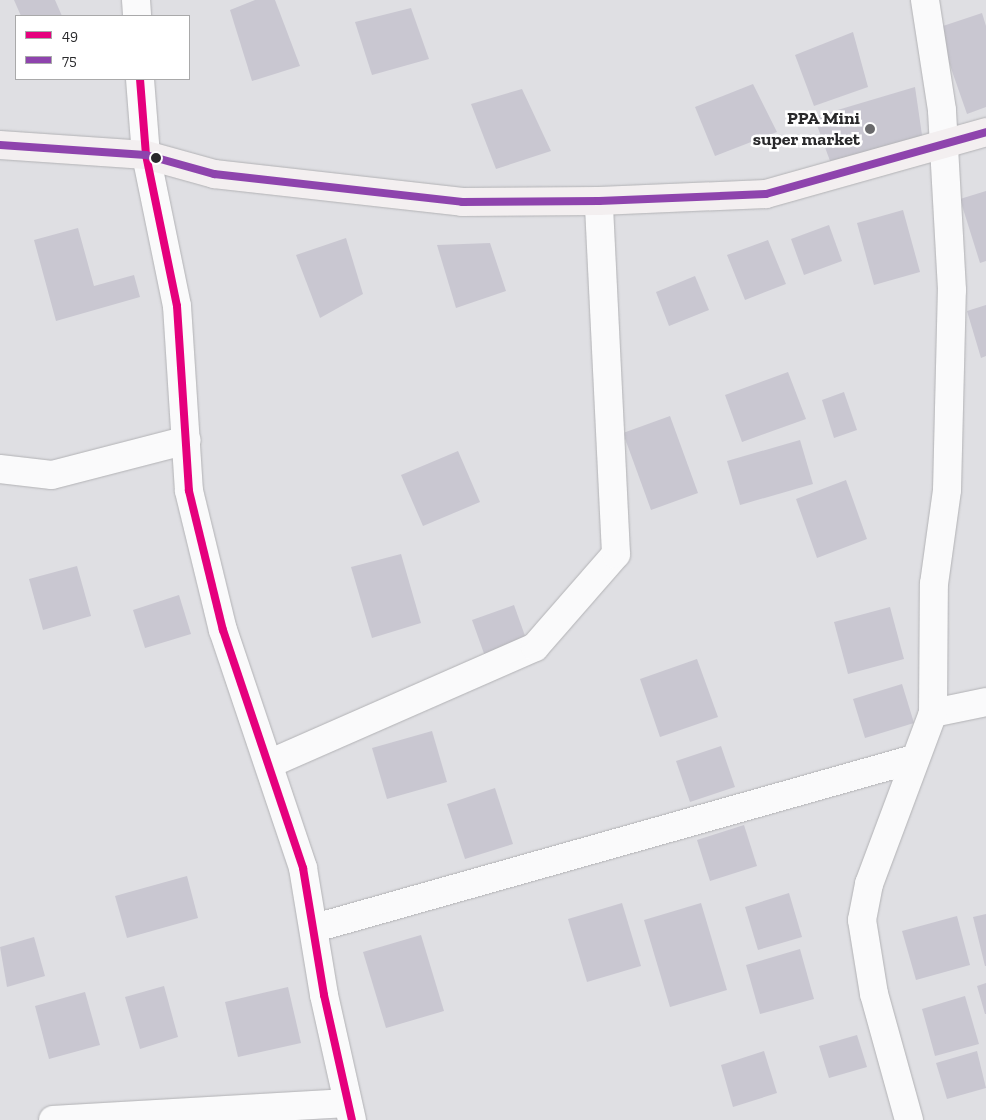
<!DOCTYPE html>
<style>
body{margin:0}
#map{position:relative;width:986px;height:1120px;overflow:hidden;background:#dfdfe3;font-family:"Zilla Slab",serif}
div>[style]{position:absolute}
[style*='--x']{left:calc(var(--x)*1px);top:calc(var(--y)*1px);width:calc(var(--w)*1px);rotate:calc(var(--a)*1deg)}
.building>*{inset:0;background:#c9c7d1}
.roads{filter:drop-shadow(0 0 1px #b2b2b5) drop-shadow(0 0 1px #b2b2b5)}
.street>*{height:28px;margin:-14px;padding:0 14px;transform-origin:14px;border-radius:14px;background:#fafafb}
.secondary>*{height:28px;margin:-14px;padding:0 14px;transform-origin:14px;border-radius:14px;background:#f3eff0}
.bus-1>*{height:8px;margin:-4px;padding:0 4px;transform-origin:4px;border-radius:4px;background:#e5007d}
.bus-2>*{height:8px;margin:-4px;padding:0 4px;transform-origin:4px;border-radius:4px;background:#8e44ad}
.dots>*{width:14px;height:14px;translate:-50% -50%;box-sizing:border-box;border:2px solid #fff;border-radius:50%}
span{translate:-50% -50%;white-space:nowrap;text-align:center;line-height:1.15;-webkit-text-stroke:5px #fff;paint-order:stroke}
.poi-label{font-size:18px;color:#29292b;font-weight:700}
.right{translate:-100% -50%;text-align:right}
.legend{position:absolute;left:15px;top:15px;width:175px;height:65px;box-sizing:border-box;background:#fff;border:1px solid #a9a9aa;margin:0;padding:6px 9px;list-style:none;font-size:15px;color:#29292b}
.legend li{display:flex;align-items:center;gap:10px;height:25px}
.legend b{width:25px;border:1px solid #a9a9aa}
</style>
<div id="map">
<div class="building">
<i style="clip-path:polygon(14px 0,55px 0,62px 16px,21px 16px)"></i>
<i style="clip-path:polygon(255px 0,275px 0,300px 66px,252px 81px,230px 10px)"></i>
<i style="clip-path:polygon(411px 8px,429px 59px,372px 75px,355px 22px)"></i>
<i style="clip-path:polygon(982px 13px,986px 26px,986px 107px,967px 114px,937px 28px)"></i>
<i style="clip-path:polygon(853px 32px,868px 87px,814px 106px,795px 55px)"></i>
<i style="clip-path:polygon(753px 84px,777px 132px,715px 156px,695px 107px)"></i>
<i style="clip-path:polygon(915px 87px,923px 142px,830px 161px,814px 117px)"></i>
<i style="clip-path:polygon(522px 89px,551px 151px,496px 169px,471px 104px)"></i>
<i style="clip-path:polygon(986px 191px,986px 261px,980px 263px,960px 199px)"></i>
<i style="clip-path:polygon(903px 210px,920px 272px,874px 285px,857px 223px)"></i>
<i style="clip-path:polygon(829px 225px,842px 261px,804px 275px,791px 239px)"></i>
<i style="clip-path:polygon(78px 228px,94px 286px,134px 275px,140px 297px,56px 321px,34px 240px)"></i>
<i style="clip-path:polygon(346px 238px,363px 294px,320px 318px,296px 255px)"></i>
<i style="clip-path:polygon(768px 240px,786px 284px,745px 300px,727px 255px)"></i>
<i style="clip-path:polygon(490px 243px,506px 291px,456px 308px,437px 245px)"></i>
<i style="clip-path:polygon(695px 276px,709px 310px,669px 326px,656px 292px)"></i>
<i style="clip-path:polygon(986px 305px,986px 356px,981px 358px,967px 311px)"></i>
<i style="clip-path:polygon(788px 372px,806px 419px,742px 442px,725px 395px)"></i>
<i style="clip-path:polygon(844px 392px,857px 430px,834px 438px,822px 400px)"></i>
<i style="clip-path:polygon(670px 416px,698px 493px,651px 510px,623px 433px)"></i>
<i style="clip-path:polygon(800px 440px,813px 484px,740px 505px,727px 461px)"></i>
<i style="clip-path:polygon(458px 451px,480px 502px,423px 526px,401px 475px)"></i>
<i style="clip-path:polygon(846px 480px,867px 539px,817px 558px,796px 499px)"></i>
<i style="clip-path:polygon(401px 554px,421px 623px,372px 638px,351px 567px)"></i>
<i style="clip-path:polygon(77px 566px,91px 616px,43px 630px,29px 579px)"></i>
<i style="clip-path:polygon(179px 595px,191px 634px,145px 648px,133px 610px)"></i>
<i style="clip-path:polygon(514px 605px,529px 647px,487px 662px,472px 620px)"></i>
<i style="clip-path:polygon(890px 607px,904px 659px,848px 674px,834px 622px)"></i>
<i style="clip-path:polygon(697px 659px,718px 717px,660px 737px,640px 679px)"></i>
<i style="clip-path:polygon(902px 684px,914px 723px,865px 738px,853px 699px)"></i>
<i style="clip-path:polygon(432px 731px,447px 782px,387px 799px,372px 748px)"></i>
<i style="clip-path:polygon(721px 746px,735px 787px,690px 802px,676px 761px)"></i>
<i style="clip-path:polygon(495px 788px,513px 844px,465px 859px,447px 804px)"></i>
<i style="clip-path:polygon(744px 825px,757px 866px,710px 881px,697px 840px)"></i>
<i style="clip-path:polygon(187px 876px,198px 918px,127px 938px,115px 896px)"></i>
<i style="clip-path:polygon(789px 893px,802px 937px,758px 950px,745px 907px)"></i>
<i style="clip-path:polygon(622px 903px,641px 966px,587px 982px,568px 919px)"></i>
<i style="clip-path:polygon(701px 903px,727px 990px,670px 1007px,644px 920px)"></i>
<i style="clip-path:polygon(986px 914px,986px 966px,985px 966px,973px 917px)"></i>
<i style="clip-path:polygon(957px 916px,970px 965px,916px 980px,902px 931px)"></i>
<i style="clip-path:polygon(421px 935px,444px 1011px,386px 1028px,363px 952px)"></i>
<i style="clip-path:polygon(34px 937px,45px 976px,7px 987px,0 947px)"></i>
<i style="clip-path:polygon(800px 949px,814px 999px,760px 1014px,746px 965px)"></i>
<i style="clip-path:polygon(986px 983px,986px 1014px,985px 1014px,977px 986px)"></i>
<i style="clip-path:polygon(164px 986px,178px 1037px,140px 1049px,125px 997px)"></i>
<i style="clip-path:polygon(288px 987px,301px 1043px,238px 1057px,225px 1002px)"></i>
<i style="clip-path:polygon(85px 992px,100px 1045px,49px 1059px,35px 1006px)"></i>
<i style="clip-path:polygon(965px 996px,979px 1044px,935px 1056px,922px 1009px)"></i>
<i style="clip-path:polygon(857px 1035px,867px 1067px,829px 1078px,819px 1046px)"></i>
<i style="clip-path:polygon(764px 1051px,777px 1093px,733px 1107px,721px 1065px)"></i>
<i style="clip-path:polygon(977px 1051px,986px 1088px,947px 1099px,936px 1063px)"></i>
</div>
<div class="roads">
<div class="street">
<i style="--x:136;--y:0;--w:16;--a:86"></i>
<i style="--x:140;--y:79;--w:76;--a:85.5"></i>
<i style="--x:146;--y:155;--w:154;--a:78.4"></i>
<i style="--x:177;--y:306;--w:185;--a:86.3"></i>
<i style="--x:189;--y:491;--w:143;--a:76.3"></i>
<i style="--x:223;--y:630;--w:251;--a:71.4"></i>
<i style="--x:303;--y:868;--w:129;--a:80.6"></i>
<i style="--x:324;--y:995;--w:128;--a:77.4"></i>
<i style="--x:0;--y:469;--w:52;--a:6.6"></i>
<i style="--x:52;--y:475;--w:139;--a:-14.5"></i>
<i style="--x:933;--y:713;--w:54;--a:-11.7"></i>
<i style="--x:271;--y:763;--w:288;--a:-23.7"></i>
<i style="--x:535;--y:647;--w:123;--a:-48.9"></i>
<i style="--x:616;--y:554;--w:353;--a:-92.8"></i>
<i style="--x:315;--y:928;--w:622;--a:-15.76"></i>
<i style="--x:53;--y:1120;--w:294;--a:-3.3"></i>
<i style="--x:909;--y:1120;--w:131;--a:-105.5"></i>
<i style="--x:874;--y:994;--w:75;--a:-99.2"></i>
<i style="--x:862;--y:920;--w:37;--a:-79"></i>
<i style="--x:869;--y:884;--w:183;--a:-69.5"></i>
<i style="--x:933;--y:713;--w:129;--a:-89.6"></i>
<i style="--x:934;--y:584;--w:95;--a:-82.1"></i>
<i style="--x:947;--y:490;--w:200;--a:-88.6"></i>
<i style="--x:952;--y:290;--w:180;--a:-93.2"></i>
<i style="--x:942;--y:110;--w:111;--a:-98.8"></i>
</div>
<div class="secondary">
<i style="--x:0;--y:145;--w:146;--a:3.9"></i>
<i style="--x:146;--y:155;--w:71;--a:15.6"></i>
<i style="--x:214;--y:174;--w:250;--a:6.4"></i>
<i style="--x:462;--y:202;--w:137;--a:-0.4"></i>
<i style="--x:599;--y:201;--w:167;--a:-2.4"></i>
<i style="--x:766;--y:194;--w:229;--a:-15.7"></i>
</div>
</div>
<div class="bus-1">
<i style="--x:140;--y:79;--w:76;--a:85.5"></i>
<i style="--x:146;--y:155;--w:154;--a:78.4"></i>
<i style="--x:177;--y:306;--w:185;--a:86.3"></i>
<i style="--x:189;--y:491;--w:143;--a:76.3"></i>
<i style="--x:223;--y:630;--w:251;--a:71.4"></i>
<i style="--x:303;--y:868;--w:129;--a:80.6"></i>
<i style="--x:324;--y:995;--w:128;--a:77.4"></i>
</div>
<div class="bus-2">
<i style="--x:0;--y:145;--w:146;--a:3.9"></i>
<i style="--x:146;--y:155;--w:71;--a:15.6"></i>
<i style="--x:214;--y:174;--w:250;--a:6.4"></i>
<i style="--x:462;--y:202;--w:137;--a:-0.4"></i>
<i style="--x:599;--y:201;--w:167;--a:-2.4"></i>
<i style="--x:766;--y:194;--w:229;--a:-15.7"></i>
</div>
<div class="dots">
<i style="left:870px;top:129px;background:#69696b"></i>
<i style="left:156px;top:158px;background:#29292b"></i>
</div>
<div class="poi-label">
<span class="right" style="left:860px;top:129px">PPA Mini<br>super market</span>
</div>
<ul class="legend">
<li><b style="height:6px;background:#e5007d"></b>49</li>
<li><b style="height:6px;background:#8e44ad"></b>75</li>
</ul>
</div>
